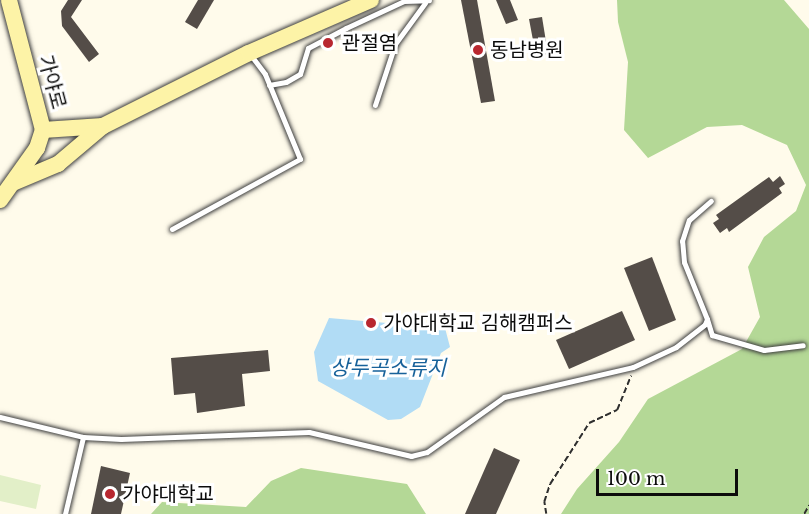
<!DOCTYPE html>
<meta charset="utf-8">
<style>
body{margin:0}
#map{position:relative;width:809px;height:514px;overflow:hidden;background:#fffbeb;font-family:"Libre Baskerville","Noto Sans KR",serif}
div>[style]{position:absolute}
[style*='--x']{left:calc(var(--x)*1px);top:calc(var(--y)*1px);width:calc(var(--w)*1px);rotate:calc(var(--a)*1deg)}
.forest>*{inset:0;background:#b4d896}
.pitch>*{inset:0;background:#e2efc8}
.water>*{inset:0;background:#b1dcf5}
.building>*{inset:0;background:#544d48}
.path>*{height:1.5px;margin-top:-0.75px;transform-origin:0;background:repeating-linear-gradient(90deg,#2e2e2e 0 6px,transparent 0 9px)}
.roads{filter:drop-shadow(0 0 2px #3f3f3f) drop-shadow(0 0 2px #3f3f3f)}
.lane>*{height:5px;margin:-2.5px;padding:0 2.5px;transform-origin:2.5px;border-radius:2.5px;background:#fff}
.secondary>*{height:16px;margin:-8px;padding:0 8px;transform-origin:8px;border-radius:8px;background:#fdf3a7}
.dots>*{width:16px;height:16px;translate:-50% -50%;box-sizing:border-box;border:3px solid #fff;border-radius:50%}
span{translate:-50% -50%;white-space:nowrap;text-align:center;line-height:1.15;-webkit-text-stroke:6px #fff;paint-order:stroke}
.poi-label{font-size:20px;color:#0c0c0c}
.left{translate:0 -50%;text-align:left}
.street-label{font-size:20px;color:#0c0c0c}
.water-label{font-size:21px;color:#18629a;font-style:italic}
.scale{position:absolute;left:596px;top:469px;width:142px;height:27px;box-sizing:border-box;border:3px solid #0c0c0c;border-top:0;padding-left:8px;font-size:18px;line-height:21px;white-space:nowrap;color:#0c0c0c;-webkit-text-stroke:4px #fff;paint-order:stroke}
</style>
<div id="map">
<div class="forest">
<i style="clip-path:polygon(617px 0,784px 0,809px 29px,809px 514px,561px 514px,577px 489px,619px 442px,648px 399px,742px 349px,760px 317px,748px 267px,764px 237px,796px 211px,806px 185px,787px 145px,742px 125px,707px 127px,648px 158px,624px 130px,628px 62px,618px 22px)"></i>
<i style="clip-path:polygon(301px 468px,407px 484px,426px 514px,151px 514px,162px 502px,246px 507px,271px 481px)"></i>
</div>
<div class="pitch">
<i style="clip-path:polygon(0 475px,41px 485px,36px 509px,0 501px)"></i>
</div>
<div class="water">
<i style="clip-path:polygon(329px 318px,445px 328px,450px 347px,441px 353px,420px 407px,401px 419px,388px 420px,318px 381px,314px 352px)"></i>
</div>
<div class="building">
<i style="clip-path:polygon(68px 0,82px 0,71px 17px,99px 54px,89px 62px,62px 26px,61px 11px)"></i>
<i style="clip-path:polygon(198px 0,214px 0,197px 29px,185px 22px)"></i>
<i style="clip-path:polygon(461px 0,477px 0,495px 101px,481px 103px)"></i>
<i style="clip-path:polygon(496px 0,510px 0,518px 20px,506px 24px)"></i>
<i style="clip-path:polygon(542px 17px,548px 54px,536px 56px,529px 19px)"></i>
<i style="clip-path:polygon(780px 176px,785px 184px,779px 188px,782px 193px,729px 232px,727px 228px,720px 233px,713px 223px,719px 219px,716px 215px,769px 177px,773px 182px)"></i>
<i style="clip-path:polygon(652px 257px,676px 320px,649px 331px,624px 268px)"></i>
<i style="clip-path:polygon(622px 311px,635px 340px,569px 369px,556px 340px)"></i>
<i style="clip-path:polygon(268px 350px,270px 371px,242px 374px,245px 406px,197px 413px,195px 393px,174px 395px,171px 358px)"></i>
<i style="clip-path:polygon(494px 448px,520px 460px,496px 514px,465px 514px)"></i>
<i style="clip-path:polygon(101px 466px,130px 473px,121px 514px,91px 514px)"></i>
</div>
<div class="path">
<i style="--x:546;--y:514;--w:12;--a:-99"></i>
<i style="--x:544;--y:502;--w:19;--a:-72"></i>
<i style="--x:550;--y:484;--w:72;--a:-57.4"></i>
<i style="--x:589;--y:423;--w:31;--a:-25"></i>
<i style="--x:617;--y:410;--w:37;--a:-68"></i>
<i style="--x:804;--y:514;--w:10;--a:-61"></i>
</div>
<div class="roads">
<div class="lane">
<i style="--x:269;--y:85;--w:17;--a:-10"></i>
<i style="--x:286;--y:82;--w:16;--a:-30"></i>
<i style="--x:300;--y:74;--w:27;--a:-73"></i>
<i style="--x:308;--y:48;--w:43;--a:-27.8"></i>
<i style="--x:346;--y:28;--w:64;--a:-25"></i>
<i style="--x:404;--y:1;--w:25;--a:-2"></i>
<i style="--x:375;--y:105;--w:64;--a:-71.8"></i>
<i style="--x:395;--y:44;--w:51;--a:-53.8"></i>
<i style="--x:172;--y:229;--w:146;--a:-28.7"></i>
<i style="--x:300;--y:159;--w:92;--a:-112.4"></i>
<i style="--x:265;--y:74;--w:25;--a:-127"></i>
<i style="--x:707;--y:319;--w:17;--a:73"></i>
<i style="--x:712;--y:335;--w:54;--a:16.1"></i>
<i style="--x:764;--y:350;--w:39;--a:-7"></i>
<i style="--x:0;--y:417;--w:85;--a:13.5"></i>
<i style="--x:83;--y:437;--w:38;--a:3"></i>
<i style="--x:121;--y:439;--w:188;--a:-2.1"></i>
<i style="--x:309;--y:432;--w:105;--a:13.2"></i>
<i style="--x:411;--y:456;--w:16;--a:-14"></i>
<i style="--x:427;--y:452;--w:95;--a:-35.5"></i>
<i style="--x:504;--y:397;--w:132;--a:-13.1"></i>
<i style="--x:633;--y:367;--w:47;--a:-24.9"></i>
<i style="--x:676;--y:347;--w:37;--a:-38"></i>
<i style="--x:705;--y:324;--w:5;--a:-68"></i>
<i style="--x:707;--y:319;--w:61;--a:-112"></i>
<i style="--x:684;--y:262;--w:21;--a:-95"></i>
<i style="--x:682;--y:241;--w:22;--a:-72"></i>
<i style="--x:689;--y:220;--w:29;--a:-41"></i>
<i style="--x:65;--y:514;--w:79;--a:-76.8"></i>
</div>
<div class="secondary">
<i style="--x:43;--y:130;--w:60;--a:-3.8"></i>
<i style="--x:103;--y:126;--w:163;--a:-26.6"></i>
<i style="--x:249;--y:53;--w:133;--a:-23.5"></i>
<i style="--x:13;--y:183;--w:49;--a:-22.9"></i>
<i style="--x:58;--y:164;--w:59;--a:-40.2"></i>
<i style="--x:0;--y:200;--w:64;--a:-54.6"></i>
<i style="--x:37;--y:148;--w:19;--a:-72"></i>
<i style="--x:43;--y:130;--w:134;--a:-104.7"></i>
</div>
</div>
<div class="dots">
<i style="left:328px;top:43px;background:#b8272f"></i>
<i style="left:478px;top:50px;background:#b8272f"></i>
<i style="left:371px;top:323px;background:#b8272f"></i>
<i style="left:110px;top:494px;background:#b8272f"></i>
</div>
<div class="poi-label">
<span class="left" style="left:342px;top:43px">관절염</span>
<span class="left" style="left:490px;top:50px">동남병원</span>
<span class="left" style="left:383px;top:323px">가야대학교 김해캠퍼스</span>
<span class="left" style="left:122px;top:494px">가야대학교</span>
</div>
<div class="street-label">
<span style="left:52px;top:82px;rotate:75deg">가야로</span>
</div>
<div class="water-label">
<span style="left:388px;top:368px">상두곡소류지</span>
</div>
<div class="scale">100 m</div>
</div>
